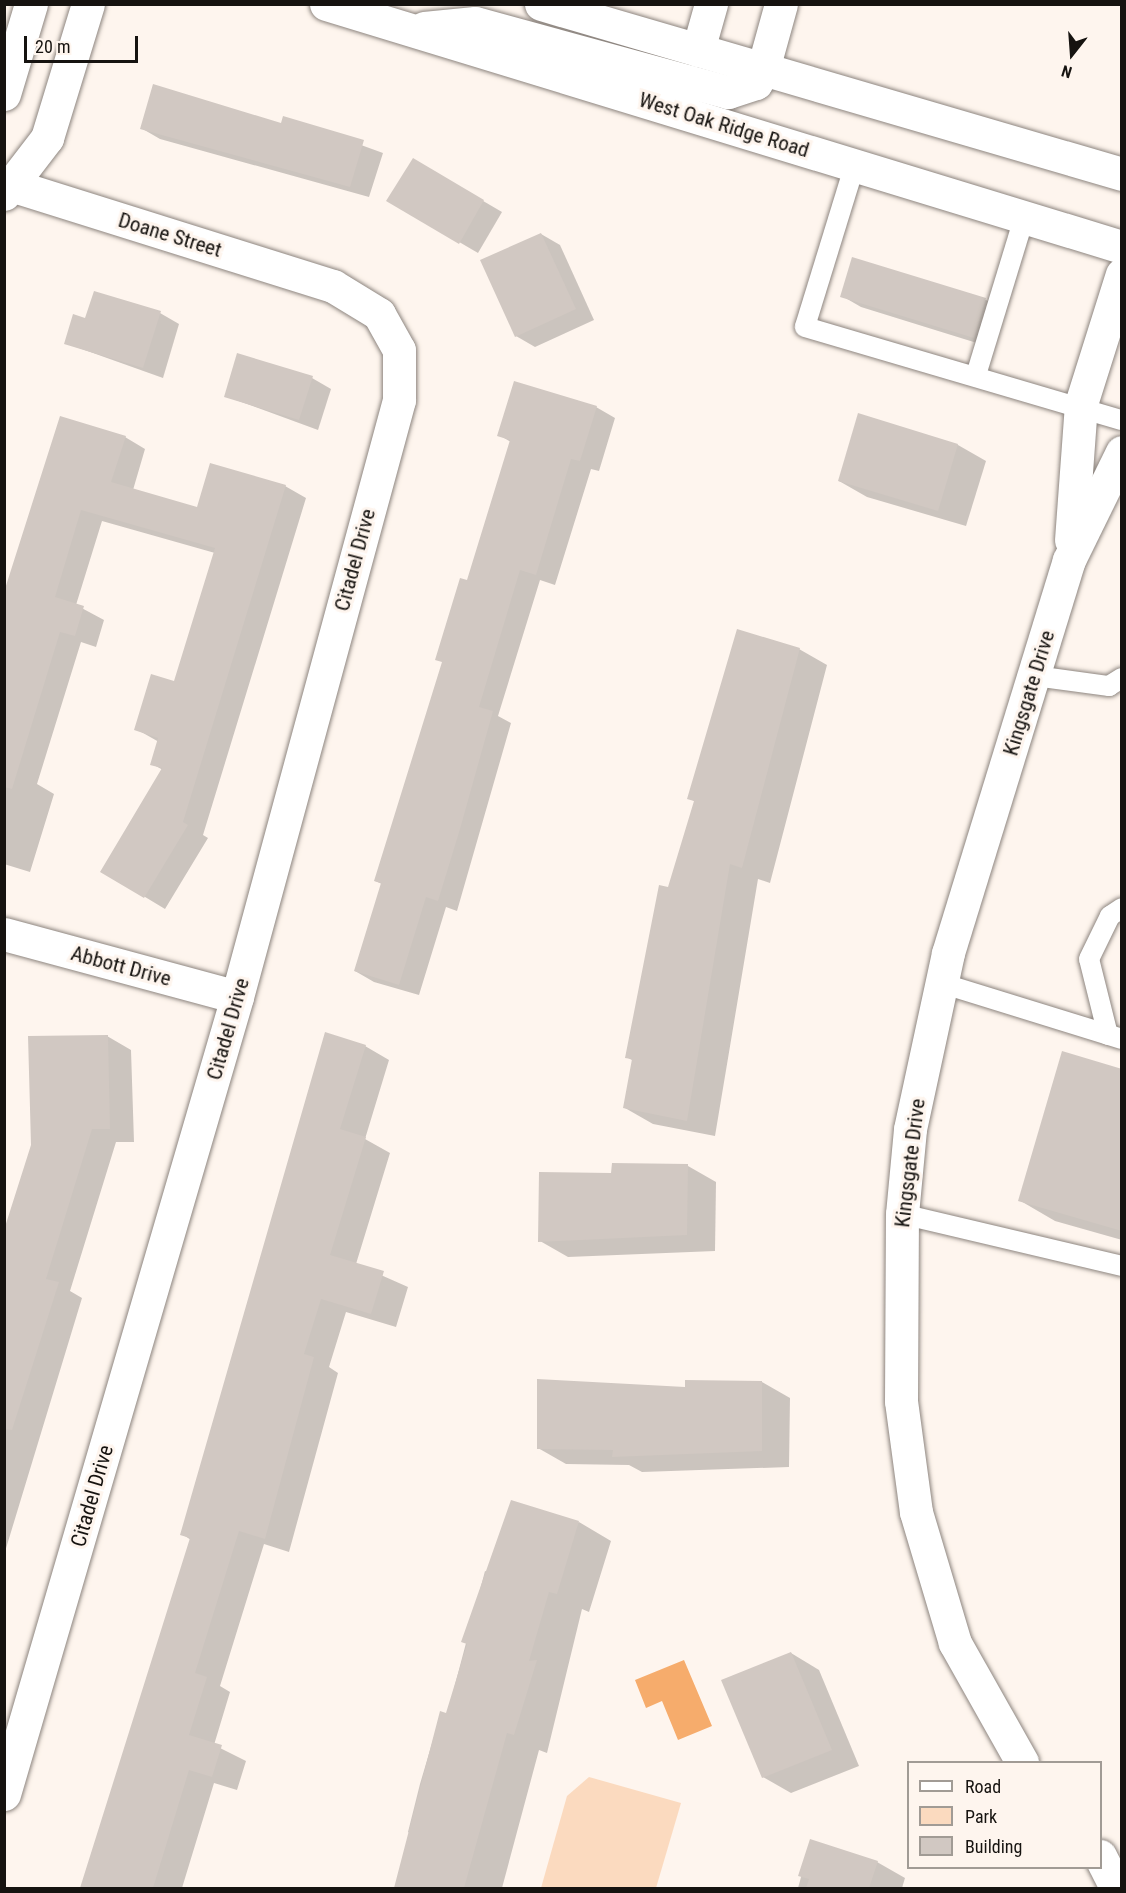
<!DOCTYPE html>
<style>
body{margin:0}
#map{position:relative;width:1126px;height:1893px;overflow:hidden;background:#fef5ee;font-family:"Roboto Condensed",sans-serif}
div>[style]{position:absolute}
[style*='--x']{left:calc(var(--x)*1px);top:calc(var(--y)*1px);width:calc(var(--w)*1px);rotate:calc(var(--a)*1deg)}
.green>*{inset:0;background:#fbdabf}
.water>*{inset:0;background:#f6ac6c}
.shadow>*{inset:0;background:#0003}
.building>*{inset:0;background:#d1c8c2}
.roads{filter:drop-shadow(0 0 2px #8d857f) drop-shadow(0 0 2px #8d857f)}
.service>*{height:20px;margin:-10px;padding:0 10px;transform-origin:10px;border-radius:10px;background:#fff}
.minor>*{height:33px;margin:-16.5px;padding:0 16.5px;transform-origin:16.5px;border-radius:16.5px;background:#fff}
.tertiary>*{height:33px;margin:-16.5px;padding:0 16.5px;transform-origin:16.5px;border-radius:16.5px;background:#fff}
span{translate:-50% -50%;white-space:nowrap;text-align:center;line-height:1.15;-webkit-text-stroke:6px #fef5ee;paint-order:stroke}
.street-label{font-size:21px;color:#161310}
.frame{position:absolute;inset:0;border:6px solid #161310;pointer-events:none}
.legend{position:absolute;left:907px;top:1761px;width:195px;height:108px;box-sizing:border-box;background:#fef5ee;border:2px solid #a19b95;margin:0;padding:8px 10px;list-style:none;font-size:18px;color:#161310}
.legend li{display:flex;align-items:center;gap:12px;height:30px}
.legend b{width:30px;border:2px solid #a19b95}
.north{position:absolute;left:1042px;top:24px;width:60px;height:60px;-webkit-text-stroke:4px #fef5ee;paint-order:stroke;rotate:197deg;font-size:16px;font-weight:700;line-height:24px;text-align:center;color:#161310}
.north::after{content:'';display:block;margin:auto;width:21px;height:27px;background:#161310;clip-path:polygon(50% 0,100% 100%,50% 72%,0 100%)}
.scale{position:absolute;left:24px;top:36px;width:114px;height:27px;box-sizing:border-box;border:3px solid #161310;border-top:0;padding-left:8px;font-size:18px;line-height:21px;white-space:nowrap;color:#161310;-webkit-text-stroke:4px #fef5ee;paint-order:stroke}
</style>
<div id="map">
<div class="green">
<i style="clip-path:polygon(589px 1777px,681px 1803px,656px 1888px,541px 1888px,567px 1796px)"></i>
</div>
<div class="water">
<i style="clip-path:polygon(684px 1660px,712px 1726px,678px 1740px,662px 1701px,646px 1708px,635px 1680px)"></i>
</div>
<div class="shadow">
<i style="clip-path:polygon(284px 117px,383px 153px,369px 197px,160px 139px,141px 128px,282px 125px)"></i>
<i style="clip-path:polygon(413px 160px,502px 212px,478px 253px,389px 201px)"></i>
<i style="clip-path:polygon(541px 234px,560px 245px,594px 320px,535px 347px,516px 336px)"></i>
<i style="clip-path:polygon(853px 259px,986px 300px,1005px 311px,993px 348px,861px 307px,842px 296px)"></i>
<i style="clip-path:polygon(160px 313px,179px 324px,163px 378px,65px 343px,86px 320px)"></i>
<i style="clip-path:polygon(312px 378px,331px 389px,318px 430px,225px 396px)"></i>
<i style="clip-path:polygon(596px 407px,615px 418px,599px 471px,591px 469px,555px 585px,540px 580px,498px 716px,511px 723px,457px 911px,446px 907px,419px 995px,374px 982px,355px 971px,382px 884px,375px 881px,511px 442px,499px 435px)"></i>
<i style="clip-path:polygon(859px 415px,958px 445px,986px 461px,966px 526px,867px 497px,839px 481px)"></i>
<i style="clip-path:polygon(125px 437px,145px 449px,133px 490px,198px 509px,285px 486px,306px 498px,203px 835px,208px 838px,165px 909px,102px 871px,163px 770px,152px 764px,159px 742px,136px 729px,175px 682px,215px 553px,102px 521px,76px 605px,104px 620px,96px 647px,81px 642px,37px 784px,54px 794px,30px 872px,4px 864px,4px 597px)"></i>
<i style="clip-path:polygon(799px 649px,827px 665px,770px 883px,758px 879px,715px 1136px,653px 1124px,625px 1108px,634px 1061px,626px 1057px,696px 802px,689px 798px)"></i>
<i style="clip-path:polygon(107px 1036px,131px 1050px,134px 1142px,116px 1142px,70px 1291px,82px 1298px,4px 1555px,4px 1235px)"></i>
<i style="clip-path:polygon(365px 1046px,389px 1060px,365px 1139px,390px 1153px,356px 1264px,408px 1287px,396px 1327px,346px 1312px,329px 1367px,338px 1373px,289px 1552px,264px 1544px,220px 1686px,230px 1692px,214px 1745px,246px 1761px,237px 1790px,214px 1783px,182px 1888px,82px 1888px,191px 1540px,182px 1534px)"></i>
<i style="clip-path:polygon(1122px 1070px,1122px 1240px,1055px 1221px,1019px 1200px)"></i>
<i style="clip-path:polygon(688px 1166px,716px 1182px,715px 1251px,568px 1257px,540px 1241px,613px 1175px)"></i>
<i style="clip-path:polygon(762px 1382px,790px 1398px,789px 1467px,642px 1472px,629px 1465px,566px 1464px,538px 1448px,686px 1389px)"></i>
<i style="clip-path:polygon(579px 1522px,611px 1541px,589px 1612px,582px 1609px,547px 1753px,539px 1750px,502px 1888px,396px 1888px,413px 1835px,408px 1832px,420px 1784px,441px 1713px,447px 1715px,485px 1571px,490px 1573px)"></i>
<i style="clip-path:polygon(791px 1653px,819px 1670px,859px 1766px,791px 1793px,763px 1777px)"></i>
<i style="clip-path:polygon(811px 1841px,877px 1862px,905px 1878px,902px 1888px,798px 1888px)"></i>
</div>
<div class="building">
<i style="clip-path:polygon(153px 84px,281px 123px,283px 116px,364px 140px,350px 187px,140px 129px)"></i>
<i style="clip-path:polygon(413px 158px,484px 200px,459px 244px,386px 201px)"></i>
<i style="clip-path:polygon(541px 233px,576px 309px,515px 337px,480px 260px)"></i>
<i style="clip-path:polygon(852px 257px,986px 298px,974px 338px,840px 297px)"></i>
<i style="clip-path:polygon(94px 291px,161px 311px,143px 368px,64px 344px,73px 314px,85px 318px)"></i>
<i style="clip-path:polygon(237px 353px,313px 376px,299px 420px,224px 397px)"></i>
<i style="clip-path:polygon(514px 381px,597px 406px,580px 461px,571px 459px,536px 575px,520px 570px,479px 707px,493px 711px,460px 829px,438px 901px,426px 897px,399px 985px,354px 971px,381px 883px,374px 881px,442px 662px,435px 660px,460px 578px,467px 580px,510px 440px,497px 436px)"></i>
<i style="clip-path:polygon(858px 413px,958px 444px,938px 511px,838px 481px)"></i>
<i style="clip-path:polygon(60px 416px,126px 436px,111px 482px,197px 507px,210px 463px,286px 485px,183px 822px,188px 825px,144px 898px,100px 872px,162px 768px,150px 765px,158px 738px,134px 730px,151px 674px,174px 681px,215px 548px,81px 510px,55px 597px,84px 606px,75px 636px,60px 632px,12px 789px,4px 787px,4px 592px)"></i>
<i style="clip-path:polygon(737px 629px,800px 648px,742px 868px,730px 864px,687px 1121px,623px 1108px,632px 1059px,625px 1058px,659px 885px,668px 887px,694px 801px,687px 799px)"></i>
<i style="clip-path:polygon(325px 1032px,366px 1045px,340px 1129px,366px 1137px,330px 1255px,384px 1271px,371px 1314px,321px 1299px,304px 1354px,314px 1357px,265px 1539px,239px 1531px,195px 1673px,207px 1677px,189px 1735px,222px 1745px,212px 1777px,189px 1770px,153px 1888px,80px 1888px,190px 1538px,180px 1535px)"></i>
<i style="clip-path:polygon(108px 1035px,110px 1129px,92px 1129px,46px 1279px,59px 1282px,12px 1430px,4px 1429px,4px 1230px,31px 1145px,28px 1036px)"></i>
<i style="clip-path:polygon(1062px 1051px,1122px 1069px,1122px 1231px,1018px 1201px)"></i>
<i style="clip-path:polygon(612px 1163px,688px 1164px,687px 1235px,538px 1242px,539px 1172px,611px 1173px)"></i>
<i style="clip-path:polygon(537px 1379px,685px 1387px,685px 1380px,762px 1381px,762px 1451px,612px 1457px,613px 1450px,537px 1449px)"></i>
<i style="clip-path:polygon(511px 1500px,579px 1521px,557px 1594px,549px 1592px,529px 1661px,537px 1660px,514px 1735px,507px 1733px,464px 1888px,394px 1888px,440px 1711px,446px 1713px,467px 1644px,461px 1642px)"></i>
<i style="clip-path:polygon(791px 1652px,832px 1750px,762px 1778px,721px 1680px)"></i>
<i style="clip-path:polygon(810px 1839px,878px 1861px,869px 1888px,806px 1888px,809px 1879px,798px 1876px)"></i>
</div>
<div class="roads">
<div class="service">
<i style="--x:855;--y:164;--w:170;--a:107.1"></i>
<i style="--x:805;--y:327;--w:330;--a:16.4"></i>
<i style="--x:976;--y:375;--w:167;--a:-73"></i>
<i style="--x:1035;--y:676;--w:75;--a:7.7"></i>
<i style="--x:1109;--y:686;--w:15;--a:-32"></i>
<i style="--x:941;--y:983;--w:189;--a:17.2"></i>
<i style="--x:1108;--y:1035;--w:78;--a:-104"></i>
<i style="--x:1089;--y:959;--w:48;--a:-64"></i>
<i style="--x:1110;--y:916;--w:14;--a:-34"></i>
<i style="--x:902;--y:1214;--w:226;--a:13.3"></i>
</div>
<div class="minor">
<i style="--x:698;--y:50;--w:48;--a:-74.2"></i>
<i style="--x:763;--y:69;--w:67;--a:-74.5"></i>
<i style="--x:4;--y:94;--w:94;--a:-73.3"></i>
<i style="--x:4;--y:194;--w:71;--a:-52.5"></i>
<i style="--x:47;--y:138;--w:140;--a:-73"></i>
<i style="--x:1071;--y:540;--w:136;--a:-85.8"></i>
<i style="--x:1081;--y:404;--w:136;--a:-72.5"></i>
<i style="--x:4;--y:934;--w:241;--a:15.1"></i>
<i style="--x:1022;--y:1762;--w:137;--a:-119.4"></i>
<i style="--x:955;--y:1643;--w:137;--a:-106.6"></i>
<i style="--x:916;--y:1512;--w:112;--a:-97.7"></i>
<i style="--x:901;--y:1401;--w:187;--a:-89.7"></i>
<i style="--x:902;--y:1214;--w:85;--a:-84.6"></i>
<i style="--x:910;--y:1129;--w:180;--a:-77.8"></i>
<i style="--x:948;--y:953;--w:411;--a:-72.9"></i>
<i style="--x:1069;--y:560;--w:120;--a:-63.9"></i>
<i style="--x:4;--y:1794;--w:830;--a:-73.7"></i>
<i style="--x:237;--y:997;--w:619;--a:-74.82"></i>
<i style="--x:399;--y:400;--w:50;--a:-90"></i>
<i style="--x:399;--y:350;--w:41;--a:-119.1"></i>
<i style="--x:379;--y:314;--w:54;--a:-148.7"></i>
<i style="--x:333;--y:286;--w:341;--a:-162.6"></i>
<i style="--x:1100;--y:1856;--w:36;--a:63"></i>
</div>
<div class="tertiary">
<i style="--x:326;--y:4;--w:832;--a:16.98"></i>
<i style="--x:541;--y:4;--w:605;--a:16.31"></i>
<i style="--x:424;--y:28;--w:51;--a:-5.6"></i>
<i style="--x:475;--y:23;--w:262;--a:15.3"></i>
<i style="--x:728;--y:92;--w:29;--a:-18"></i>
<i style="--x:756;--y:83;--w:16;--a:-63"></i>
</div>
</div>
<div class="street-label">
<span style="left:724px;top:125px;rotate:17deg">West Oak Ridge Road</span>
<span style="left:170px;top:235px;rotate:17deg">Doane Street</span>
<span style="left:355px;top:560px;rotate:-75deg">Citadel Drive</span>
<span style="left:1029px;top:693px;rotate:-73deg">Kingsgate Drive</span>
<span style="left:121px;top:966px;rotate:15deg">Abbott Drive</span>
<span style="left:228px;top:1029px;rotate:-74deg">Citadel Drive</span>
<span style="left:910px;top:1163px;rotate:-83deg">Kingsgate Drive</span>
<span style="left:92px;top:1496px;rotate:-74deg">Citadel Drive</span>
</div>
<div class="frame"></div>
<ul class="legend">
<li><b style="height:8px;background:#fff"></b>Road</li>
<li><b style="height:16px;background:#fbdabf"></b>Park</li>
<li><b style="height:16px;background:#d1c8c2"></b>Building</li>
</ul>
<div class="north">N</div>
<div class="scale">20 m</div>
</div>
